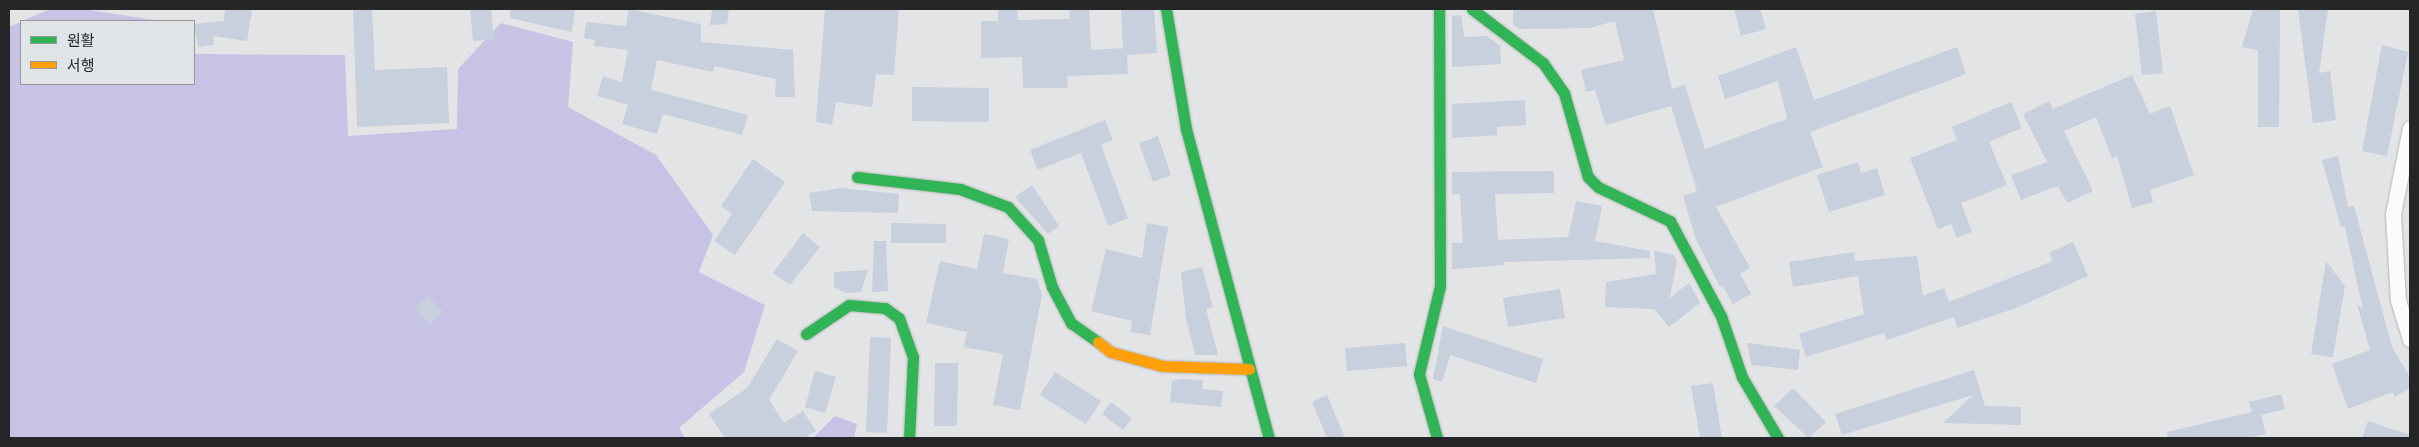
<!DOCTYPE html>
<meta charset="utf-8">
<style>
body{margin:0}
#map{position:relative;width:2419px;height:447px;overflow:hidden;background:#e2e4e6;font-family:Karla,"Noto Sans KR",sans-serif}
div>[style]{position:absolute}
[style*='--x']{left:calc(var(--x)*1px);top:calc(var(--y)*1px);width:calc(var(--w)*1px);rotate:calc(var(--a)*1deg)}
.green>*{inset:0;background:#c6c3e5}
.building>*{inset:0;background:#c8cfdd}
.roads{filter:drop-shadow(0 0 1px #b6b7b8) drop-shadow(0 0 1px #b6b7b8)}
.street>*{height:15px;margin:-7.5px;padding:0 7.5px;transform-origin:7.5px;border-radius:7.5px;background:#fbfbfb}
.fast>*{height:11px;margin:-5.5px;padding:0 5.5px;transform-origin:5.5px;border-radius:5.5px;background:#30b455}
.slow>*{height:11px;margin:-5.5px;padding:0 5.5px;transform-origin:5.5px;border-radius:5.5px;background:#ff9f0a}
span{translate:-50% -50%;white-space:nowrap;text-align:center;line-height:1.15;-webkit-text-stroke:5px #e1e4e7;paint-order:stroke}
.frame{position:absolute;inset:0;border:10px solid #252627;pointer-events:none}
.legend{position:absolute;left:20px;top:20px;width:175px;height:65px;box-sizing:border-box;background:#e1e4e7;border:1px solid #96989a;margin:0;padding:6px 9px;list-style:none;font-size:15px;color:#252627}
.legend li{display:flex;align-items:center;gap:10px;height:25px}
.legend b{width:25px;border:1px solid #96989a}
</style>
<div id="map">
<div class="green">
<i style="clip-path:polygon(51px 9px,81px 9px,161px 21px,22px 21px)"></i>
<i style="clip-path:polygon(21px 22px,21px 84px,194px 84px,194px 54px,345px 55px,348px 136px,457px 129px,458px 69px,501px 23px,573px 42px,568px 107px,656px 155px,713px 235px,699px 272px,765px 305px,744px 372px,679px 428px,685px 438px,9px 438px,9px 27px)"></i>
<i style="clip-path:polygon(835px 416px,857px 424px,854px 438px,813px 438px)"></i>
</div>
<div class="building">
<i style="clip-path:polygon(225px 9px,252px 9px,247px 41px,213px 36px,214px 45px,198px 47px,194px 24px,224px 21px)"></i>
<i style="clip-path:polygon(353px 9px,372px 9px,375px 70px,447px 67px,449px 123px,357px 127px)"></i>
<i style="clip-path:polygon(470px 9px,491px 9px,494px 39px,473px 41px)"></i>
<i style="clip-path:polygon(510px 9px,575px 9px,572px 32px,510px 18px)"></i>
<i style="clip-path:polygon(629px 9px,701px 24px,701px 42px,793px 50px,795px 97px,775px 97px,776px 79px,714px 66px,713px 72px,657px 60px,651px 90px,748px 115px,742px 135px,663px 114px,657px 134px,622px 124px,628px 105px,597px 96px,603px 76px,622px 82px,628px 50px,594px 46px,595px 40px,584px 38px,586px 22px,626px 26px)"></i>
<i style="clip-path:polygon(712px 9px,729px 9px,727px 24px,710px 25px)"></i>
<i style="clip-path:polygon(825px 9px,899px 9px,894px 75px,876px 74px,872px 107px,836px 102px,832px 125px,816px 122px)"></i>
<i style="clip-path:polygon(998px 9px,1017px 9px,1018px 20px,1070px 19px,1069px 9px,1089px 9px,1091px 50px,1123px 48px,1121px 9px,1154px 9px,1157px 53px,1127px 55px,1128px 74px,1067px 76px,1068px 88px,1023px 88px,1022px 57px,981px 58px,981px 21px,998px 21px)"></i>
<i style="clip-path:polygon(1513px 9px,1653px 9px,1672px 89px,1685px 85px,1705px 149px,1787px 119px,1778px 81px,1725px 99px,1718px 76px,1796px 47px,1814px 100px,1957px 47px,1966px 74px,1810px 132px,1823px 167px,1716px 207px,1750px 268px,1740px 274px,1751px 294px,1733px 304px,1722px 285px,1720px 287px,1696px 239px,1683px 196px,1697px 191px,1671px 106px,1606px 125px,1595px 90px,1586px 92px,1581px 70px,1624px 60px,1615px 21px,1590px 28px,1519px 29px,1513px 25px)"></i>
<i style="clip-path:polygon(1734px 9px,1760px 9px,1766px 29px,1741px 36px)"></i>
<i style="clip-path:polygon(2253px 9px,2280px 9px,2279px 127px,2258px 127px,2258px 50px,2242px 47px)"></i>
<i style="clip-path:polygon(2298px 9px,2328px 9px,2319px 73px,2330px 71px,2336px 120px,2313px 123px)"></i>
<i style="clip-path:polygon(2156px 11px,2163px 73px,2142px 75px,2135px 14px)"></i>
<i style="clip-path:polygon(1461px 15px,1464px 37px,1487px 36px,1500px 46px,1501px 64px,1452px 67px,1452px 16px)"></i>
<i style="clip-path:polygon(2382px 45px,2408px 52px,2387px 156px,2362px 151px)"></i>
<i style="clip-path:polygon(2132px 75px,2150px 114px,2170px 106px,2194px 175px,2150px 190px,2153px 202px,2132px 208px,2117px 156px,2112px 158px,2096px 117px,2064px 131px,2093px 191px,2067px 203px,2058px 186px,2021px 200px,2011px 175px,2047px 162px,2023px 114px,2049px 101px,2053px 109px)"></i>
<i style="clip-path:polygon(912px 87px,989px 88px,989px 122px,912px 121px)"></i>
<i style="clip-path:polygon(1525px 100px,1526px 125px,1497px 127px,1497px 135px,1452px 138px,1452px 104px)"></i>
<i style="clip-path:polygon(2011px 102px,2022px 128px,1989px 142px,2007px 185px,1961px 203px,1972px 232px,1957px 238px,1951px 224px,1938px 229px,1910px 158px,1957px 140px,1952px 127px)"></i>
<i style="clip-path:polygon(1105px 120px,1113px 140px,1101px 145px,1128px 218px,1108px 226px,1081px 153px,1038px 170px,1030px 150px)"></i>
<i style="clip-path:polygon(1158px 136px,1171px 175px,1153px 182px,1139px 143px)"></i>
<i style="clip-path:polygon(2338px 156px,2348px 207px,2354px 206px,2392px 347px,2410px 377px,2410px 388px,2395px 397px,2392px 392px,2348px 409px,2332px 364px,2370px 350px,2357px 304px,2363px 310px,2345px 227px,2341px 227px,2322px 160px)"></i>
<i style="clip-path:polygon(753px 159px,785px 182px,735px 255px,714px 241px,732px 214px,721px 206px)"></i>
<i style="clip-path:polygon(1858px 162px,1861px 173px,1877px 168px,1885px 195px,1829px 212px,1817px 175px)"></i>
<i style="clip-path:polygon(1554px 171px,1554px 193px,1495px 194px,1498px 240px,1568px 237px,1576px 201px,1602px 206px,1595px 241px,1650px 251px,1650px 258px,1504px 262px,1504px 265px,1452px 269px,1452px 243px,1463px 243px,1460px 194px,1452px 194px,1452px 172px)"></i>
<i style="clip-path:polygon(1032px 185px,1059px 226px,1048px 234px,1015px 197px)"></i>
<i style="clip-path:polygon(841px 188px,899px 194px,898px 213px,812px 211px,809px 193px)"></i>
<i style="clip-path:polygon(891px 223px,946px 224px,946px 243px,891px 243px)"></i>
<i style="clip-path:polygon(1147px 223px,1168px 227px,1150px 335px,1130px 332px,1132px 321px,1091px 311px,1106px 249px,1142px 258px)"></i>
<i style="clip-path:polygon(803px 233px,820px 247px,790px 285px,773px 273px)"></i>
<i style="clip-path:polygon(984px 234px,1009px 239px,1003px 273px,1037px 279px,1042px 295px,1020px 410px,993px 405px,1003px 354px,964px 347px,967px 332px,926px 323px,940px 261px,977px 269px)"></i>
<i style="clip-path:polygon(874px 241px,886px 241px,888px 291px,872px 292px)"></i>
<i style="clip-path:polygon(2073px 242px,2088px 276px,2016px 308px,1957px 328px,1954px 317px,1887px 340px,1884px 333px,1806px 357px,1799px 334px,1864px 314px,1858px 276px,1793px 287px,1789px 262px,1854px 252px,1855px 261px,1917px 256px,1923px 296px,1944px 288px,1949px 302px,2053px 261px,2049px 253px)"></i>
<i style="clip-path:polygon(1654px 251px,1674px 255px,1677px 261px,1670px 298px,1689px 283px,1700px 303px,1669px 327px,1654px 309px,1605px 307px,1606px 282px,1656px 274px)"></i>
<i style="clip-path:polygon(2326px 261px,2345px 286px,2333px 357px,2311px 354px)"></i>
<i style="clip-path:polygon(1202px 267px,1213px 307px,1206px 309px,1218px 355px,1195px 355px,1186px 319px,1181px 272px)"></i>
<i style="clip-path:polygon(868px 270px,861px 292px,847px 293px,834px 287px,834px 272px)"></i>
<i style="clip-path:polygon(1560px 289px,1565px 318px,1508px 327px,1503px 298px)"></i>
<i style="clip-path:polygon(428px 296px,443px 312px,429px 324px,415px 308px)"></i>
<i style="clip-path:polygon(1443px 326px,1543px 359px,1536px 383px,1450px 355px,1442px 382px,1433px 379px)"></i>
<i style="clip-path:polygon(870px 337px,891px 338px,887px 433px,866px 432px)"></i>
<i style="clip-path:polygon(777px 339px,798px 351px,769px 400px,784px 423px,803px 411px,816px 431px,805px 438px,725px 438px,709px 414px,747px 388px)"></i>
<i style="clip-path:polygon(1405px 343px,1407px 366px,1347px 371px,1345px 348px)"></i>
<i style="clip-path:polygon(1747px 343px,1800px 350px,1798px 370px,1751px 365px)"></i>
<i style="clip-path:polygon(935px 363px,958px 363px,957px 426px,934px 426px)"></i>
<i style="clip-path:polygon(1974px 370px,1985px 406px,2021px 407px,2021px 425px,1943px 423px,1973px 395px,1842px 435px,1835px 414px)"></i>
<i style="clip-path:polygon(815px 371px,836px 377px,825px 413px,805px 407px)"></i>
<i style="clip-path:polygon(1055px 372px,1101px 401px,1086px 424px,1040px 395px)"></i>
<i style="clip-path:polygon(1181px 379px,1203px 380px,1202px 389px,1223px 391px,1221px 407px,1170px 402px,1172px 381px)"></i>
<i style="clip-path:polygon(1713px 383px,1722px 438px,1700px 438px,1691px 386px)"></i>
<i style="clip-path:polygon(1793px 388px,1826px 422px,1809px 438px,1774px 406px)"></i>
<i style="clip-path:polygon(2281px 394px,2285px 409px,2261px 415px,2266px 434px,2248px 438px,2168px 438px,2167px 432px,2252px 412px,2249px 402px)"></i>
<i style="clip-path:polygon(1327px 395px,1345px 438px,1327px 438px,1312px 402px)"></i>
<i style="clip-path:polygon(1111px 402px,1132px 418px,1123px 430px,1102px 414px)"></i>
<i style="clip-path:polygon(2368px 421px,2410px 435px,2410px 438px,2362px 438px)"></i>
</div>
<div class="roads">
<div class="street">
<i style="--x:2410;--y:128;--w:88;--a:101.2"></i>
<i style="--x:2393;--y:214;--w:86;--a:86.7"></i>
<i style="--x:2398;--y:300;--w:41;--a:72.9"></i>
</div>
<div class="fast">
<i style="--x:1166;--y:9;--w:122;--a:80.5"></i>
<i style="--x:1186;--y:129;--w:320;--a:75"></i>
<i style="--x:1472;--y:9;--w:89;--a:37.3"></i>
<i style="--x:1543;--y:63;--w:37;--a:55"></i>
<i style="--x:1564;--y:93;--w:87;--a:74.1"></i>
<i style="--x:1588;--y:177;--w:14;--a:45"></i>
<i style="--x:1598;--y:187;--w:80;--a:25.3"></i>
<i style="--x:1670;--y:221;--w:108;--a:61.8"></i>
<i style="--x:1721;--y:316;--w:65;--a:71"></i>
<i style="--x:1742;--y:377;--w:71;--a:59.5"></i>
<i style="--x:857;--y:177;--w:104;--a:6.6"></i>
<i style="--x:960;--y:189;--w:51;--a:20.6"></i>
<i style="--x:1008;--y:207;--w:45;--a:47.7"></i>
<i style="--x:1038;--y:240;--w:49;--a:73.4"></i>
<i style="--x:1052;--y:287;--w:41;--a:62.2"></i>
<i style="--x:1071;--y:323;--w:33;--a:35"></i>
<i style="--x:806;--y:334;--w:52;--a:-34"></i>
<i style="--x:849;--y:305;--w:36;--a:5"></i>
<i style="--x:885;--y:308;--w:17;--a:36"></i>
<i style="--x:899;--y:318;--w:41;--a:70.3"></i>
<i style="--x:913;--y:357;--w:81;--a:92.8"></i>
<i style="--x:1437;--y:438;--w:66;--a:-105.7"></i>
<i style="--x:1419;--y:374;--w:90;--a:-76.6"></i>
<i style="--x:1440;--y:286;--w:277;--a:-90.2"></i>
</div>
<div class="slow">
<i style="--x:1098;--y:342;--w:16;--a:38"></i>
<i style="--x:1111;--y:352;--w:54;--a:15.1"></i>
<i style="--x:1163;--y:366;--w:86;--a:2"></i>
</div>
</div>
<div class="frame"></div>
<ul class="legend">
<li><b style="height:6px;background:#30b455"></b>원활</li>
<li><b style="height:6px;background:#ff9f0a"></b>서행</li>
</ul>
</div>
